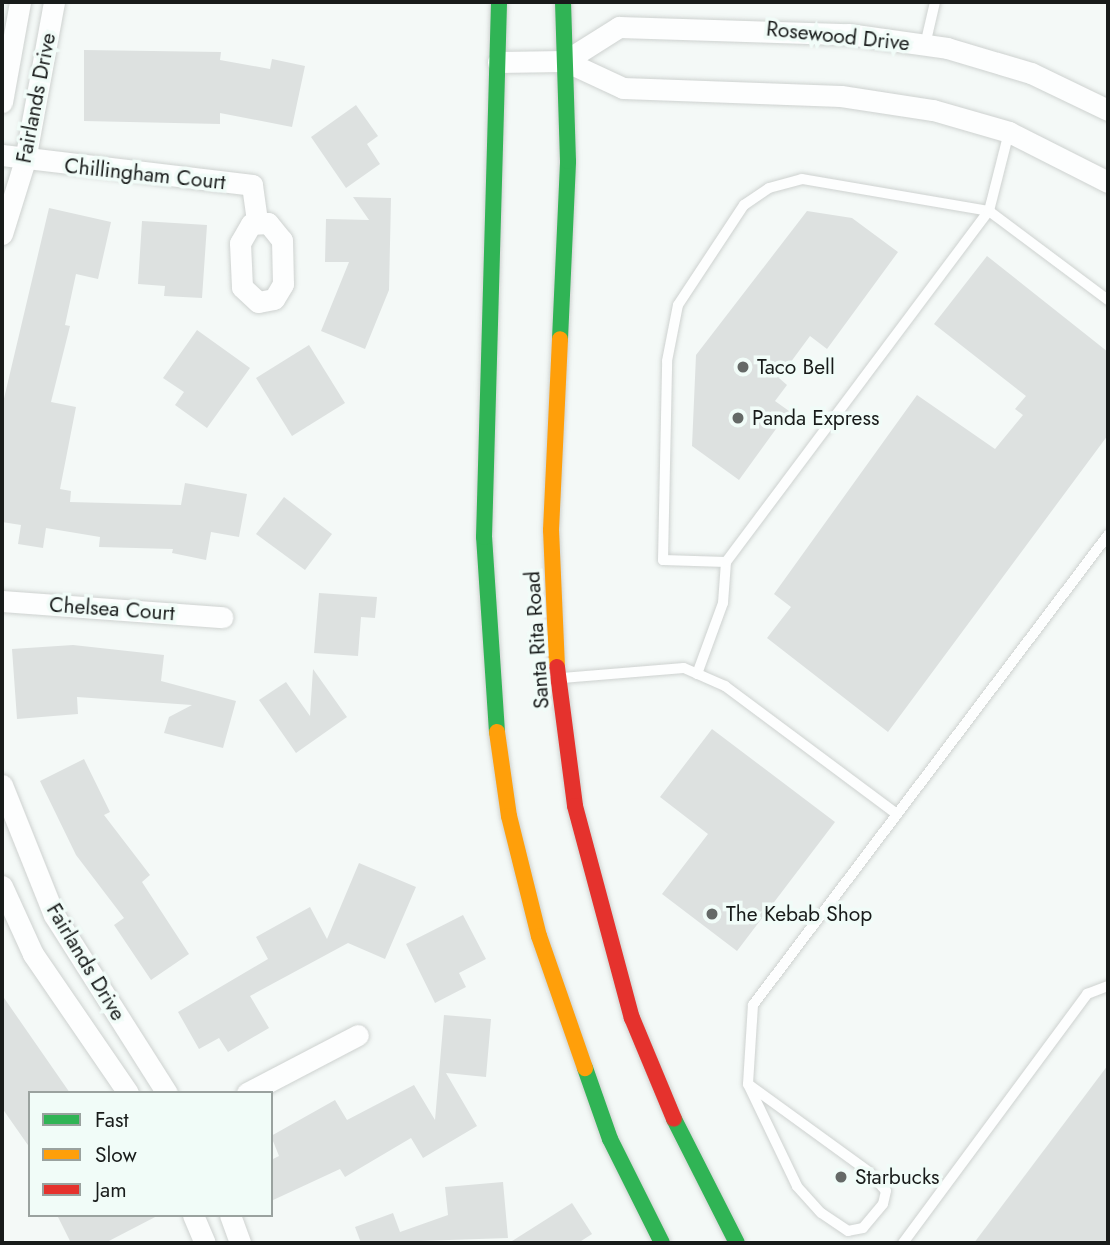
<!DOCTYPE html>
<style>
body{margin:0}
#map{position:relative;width:1110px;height:1245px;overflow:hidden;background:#f4f9f7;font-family:Jost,sans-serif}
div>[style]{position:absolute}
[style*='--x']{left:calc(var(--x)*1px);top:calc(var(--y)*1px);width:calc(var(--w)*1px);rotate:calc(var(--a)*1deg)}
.building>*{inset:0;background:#dde1e0}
.roads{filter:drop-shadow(0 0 2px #ced2d0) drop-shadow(0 0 2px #ced2d0)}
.lane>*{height:10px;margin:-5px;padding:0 5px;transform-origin:5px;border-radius:5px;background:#fdfefe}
.street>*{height:21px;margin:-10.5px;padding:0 10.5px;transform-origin:10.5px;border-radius:10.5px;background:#fdfefe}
.fast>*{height:16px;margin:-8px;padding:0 8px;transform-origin:8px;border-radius:8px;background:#30b455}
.slow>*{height:16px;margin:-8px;padding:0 8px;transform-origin:8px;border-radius:8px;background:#ff9f0a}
.jam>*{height:16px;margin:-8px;padding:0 8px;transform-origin:8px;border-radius:8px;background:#e5322d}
.dots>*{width:19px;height:19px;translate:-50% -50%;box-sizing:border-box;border:4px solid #f1fcf8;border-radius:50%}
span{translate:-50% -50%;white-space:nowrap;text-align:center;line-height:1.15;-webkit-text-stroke:7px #f1fcf8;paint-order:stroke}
.street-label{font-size:21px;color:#181b1a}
.poi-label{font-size:21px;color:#181b1a}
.left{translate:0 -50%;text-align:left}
.frame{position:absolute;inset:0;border:4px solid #181b1a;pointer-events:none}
.legend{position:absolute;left:28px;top:1091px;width:245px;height:126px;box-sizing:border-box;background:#f1fcf8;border:2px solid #9aa29f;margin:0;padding:9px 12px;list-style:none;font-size:21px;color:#181b1a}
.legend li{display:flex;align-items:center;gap:14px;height:35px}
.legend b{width:35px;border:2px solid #9aa29f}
</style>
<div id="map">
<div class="building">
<i style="clip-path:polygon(84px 50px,221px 52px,220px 60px,270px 69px,272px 59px,305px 66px,292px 127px,220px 113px,220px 124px,84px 121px)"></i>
<i style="clip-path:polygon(356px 105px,378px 136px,367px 144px,380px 164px,346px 188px,311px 137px)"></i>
<i style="clip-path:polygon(353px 197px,391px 198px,389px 290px,365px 349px,321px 331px,349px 262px,325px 262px,326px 219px,369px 220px)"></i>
<i style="clip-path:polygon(49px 208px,111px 222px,98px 279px,76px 274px,65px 325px,70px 326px,51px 402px,76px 407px,60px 489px,71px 491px,70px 502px,181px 505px,185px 483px,247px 494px,239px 537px,211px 532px,206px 560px,172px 553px,173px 549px,99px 547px,100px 537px,46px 528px,43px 548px,18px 544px,21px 525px,2px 522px,2px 407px)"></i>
<i style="clip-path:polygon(807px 211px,852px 218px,898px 252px,827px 349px,810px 336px,779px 378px,787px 385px,775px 401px,789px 411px,739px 480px,692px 446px,696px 355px)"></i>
<i style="clip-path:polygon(142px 221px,207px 225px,202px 298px,164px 296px,165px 286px,138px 284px)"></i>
<i style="clip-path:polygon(987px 256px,1108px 352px,1108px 435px,888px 732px,767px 638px,791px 607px,774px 594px,917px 395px,995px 449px,1023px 415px,1015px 409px,1026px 396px,934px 324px)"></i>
<i style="clip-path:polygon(197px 330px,250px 368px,207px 428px,175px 405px,184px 392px,163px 378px)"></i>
<i style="clip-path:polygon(309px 345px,345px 403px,292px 436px,256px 378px)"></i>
<i style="clip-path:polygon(284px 497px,332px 534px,305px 570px,256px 534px)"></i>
<i style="clip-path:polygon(319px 593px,377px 597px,375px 618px,361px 617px,358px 656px,314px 653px)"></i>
<i style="clip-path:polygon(73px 645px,164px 655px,161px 681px,236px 701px,223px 748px,164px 733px,169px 717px,192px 705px,77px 697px,78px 714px,17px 719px,12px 649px)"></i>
<i style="clip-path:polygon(313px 669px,347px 717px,296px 753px,259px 700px,286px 682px,310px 716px)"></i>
<i style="clip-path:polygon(712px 729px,835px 822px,737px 951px,662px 894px,708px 834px,660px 797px)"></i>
<i style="clip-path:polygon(84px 759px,110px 812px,104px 815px,150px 875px,142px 882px,189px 954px,151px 980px,114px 925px,124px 918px,76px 855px,40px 781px)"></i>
<i style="clip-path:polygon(359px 863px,416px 887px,385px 959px,348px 943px,250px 996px,269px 1028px,228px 1052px,219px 1038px,199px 1049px,178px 1012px,268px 959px,256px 937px,310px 907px,327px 939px)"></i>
<i style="clip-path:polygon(463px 915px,486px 959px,459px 973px,466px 987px,435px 1003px,406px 944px)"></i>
<i style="clip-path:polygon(2px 995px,70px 1093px,30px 1093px,30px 1148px,2px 1108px)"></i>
<i style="clip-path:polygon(444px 1015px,491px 1019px,486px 1077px,446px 1073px,477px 1126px,423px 1158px,411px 1138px,345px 1177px,340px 1169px,271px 1201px,271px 1160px,279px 1156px,271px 1136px,335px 1100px,347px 1120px,414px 1085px,435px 1120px)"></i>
<i style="clip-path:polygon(1108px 1065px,1108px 1243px,974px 1243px)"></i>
<i style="clip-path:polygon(503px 1182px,508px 1238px,361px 1243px,355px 1227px,393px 1213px,400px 1232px,448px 1215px,445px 1187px)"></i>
<i style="clip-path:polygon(572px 1203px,592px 1234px,578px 1243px,509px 1243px)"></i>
<i style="clip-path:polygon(57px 1215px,159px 1215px,105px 1243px,71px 1243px)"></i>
</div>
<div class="roads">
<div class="lane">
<i style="--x:925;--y:45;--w:44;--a:-76.9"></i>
<i style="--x:726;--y:562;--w:63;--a:-178.2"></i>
<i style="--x:663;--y:560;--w:199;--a:-88.8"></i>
<i style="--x:667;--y:361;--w:57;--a:-78.9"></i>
<i style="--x:678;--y:305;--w:120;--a:-56.6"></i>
<i style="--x:744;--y:205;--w:30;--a:-34"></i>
<i style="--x:769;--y:188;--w:34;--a:-15"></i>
<i style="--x:802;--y:179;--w:190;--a:9.7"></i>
<i style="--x:989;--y:211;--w:149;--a:36.8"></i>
<i style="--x:697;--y:674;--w:76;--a:-69.9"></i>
<i style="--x:723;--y:603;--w:41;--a:-85.8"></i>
<i style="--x:726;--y:562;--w:439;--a:-53.2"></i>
<i style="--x:989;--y:211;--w:81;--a:-75.8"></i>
<i style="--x:562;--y:678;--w:122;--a:-4.7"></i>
<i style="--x:684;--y:668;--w:45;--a:23.7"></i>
<i style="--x:725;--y:686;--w:214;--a:36.7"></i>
<i style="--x:748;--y:1084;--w:150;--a:36"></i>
<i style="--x:869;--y:1172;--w:25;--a:48"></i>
<i style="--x:886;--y:1191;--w:13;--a:103"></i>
<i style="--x:883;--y:1204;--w:31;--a:130"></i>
<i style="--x:863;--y:1228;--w:15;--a:169"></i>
<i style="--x:848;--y:1231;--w:32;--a:-146"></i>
<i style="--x:821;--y:1213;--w:36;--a:-132"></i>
<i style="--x:797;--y:1186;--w:113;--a:-115.7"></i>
<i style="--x:748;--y:1084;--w:79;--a:-86.4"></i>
<i style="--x:753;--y:1005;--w:589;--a:-52.94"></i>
<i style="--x:903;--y:1243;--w:310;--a:-53.5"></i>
<i style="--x:1087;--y:994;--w:22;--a:-21"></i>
</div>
<div class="street">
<i style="--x:565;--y:61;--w:64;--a:-32.2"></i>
<i style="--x:619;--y:27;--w:229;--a:1.8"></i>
<i style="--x:848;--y:34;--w:100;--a:8"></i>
<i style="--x:947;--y:48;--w:88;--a:16.6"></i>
<i style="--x:1031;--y:73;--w:85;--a:25.7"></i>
<i style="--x:498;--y:62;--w:67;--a:-0.9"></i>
<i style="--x:565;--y:61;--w:64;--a:25"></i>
<i style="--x:623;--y:88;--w:218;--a:2.1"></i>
<i style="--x:841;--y:96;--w:93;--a:8.7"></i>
<i style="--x:933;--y:110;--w:79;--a:16.1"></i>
<i style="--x:1009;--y:132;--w:111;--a:26.8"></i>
<i style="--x:2;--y:102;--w:102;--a:-79.8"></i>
<i style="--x:2;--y:155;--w:252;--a:6.8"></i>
<i style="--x:252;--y:185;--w:37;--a:82"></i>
<i style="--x:268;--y:223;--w:22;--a:51"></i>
<i style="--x:282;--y:240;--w:44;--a:88.7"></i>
<i style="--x:283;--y:284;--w:17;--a:121"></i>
<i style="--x:274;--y:299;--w:16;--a:169"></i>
<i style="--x:258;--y:302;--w:22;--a:-137"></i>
<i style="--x:242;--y:287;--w:44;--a:-92.6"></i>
<i style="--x:240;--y:243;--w:22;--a:-60"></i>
<i style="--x:251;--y:224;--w:17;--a:-3"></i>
<i style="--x:2;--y:234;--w:77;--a:-72.7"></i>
<i style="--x:25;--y:160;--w:161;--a:-79.6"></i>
<i style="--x:2;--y:601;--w:221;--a:4.2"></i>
<i style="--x:2;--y:785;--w:140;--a:68.2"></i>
<i style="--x:54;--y:915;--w:211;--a:57.6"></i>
<i style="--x:2;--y:886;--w:75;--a:65.5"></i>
<i style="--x:33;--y:954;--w:168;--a:55.6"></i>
<i style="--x:247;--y:1093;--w:125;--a:-27.6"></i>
<i style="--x:193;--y:1215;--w:30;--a:67"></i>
<i style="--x:230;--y:1215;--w:30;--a:70"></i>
</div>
<div class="fast">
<i style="--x:560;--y:339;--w:178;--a:-87.4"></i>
<i style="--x:568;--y:161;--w:159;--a:-91.8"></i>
<i style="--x:497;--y:732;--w:195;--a:-93.8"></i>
<i style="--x:484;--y:537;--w:535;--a:-88.39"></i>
<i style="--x:585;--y:1068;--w:75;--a:70.6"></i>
<i style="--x:610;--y:1139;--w:116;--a:63.4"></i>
<i style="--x:674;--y:1119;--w:139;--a:63.1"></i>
</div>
<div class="slow">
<i style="--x:557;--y:667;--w:137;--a:-92.5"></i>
<i style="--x:551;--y:530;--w:191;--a:-87.3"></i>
<i style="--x:497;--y:732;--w:85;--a:81.9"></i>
<i style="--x:509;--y:816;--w:124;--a:76"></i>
<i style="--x:539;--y:936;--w:140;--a:70.8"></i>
</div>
<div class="jam">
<i style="--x:557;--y:667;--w:140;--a:82.6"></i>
<i style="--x:575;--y:806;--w:220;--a:75"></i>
<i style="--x:632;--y:1018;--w:109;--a:67.4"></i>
</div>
</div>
<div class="dots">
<i style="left:743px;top:367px;background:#656967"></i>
<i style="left:738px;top:418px;background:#656967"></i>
<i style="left:712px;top:914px;background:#656967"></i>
<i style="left:841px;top:1177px;background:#656967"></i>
</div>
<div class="street-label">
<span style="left:838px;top:36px;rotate:6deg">Rosewood Drive</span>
<span style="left:36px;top:98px;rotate:-79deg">Fairlands Drive</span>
<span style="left:145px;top:174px;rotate:6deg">Chillingham Court</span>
<span style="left:112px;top:609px;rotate:4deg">Chelsea Court</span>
<span style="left:537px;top:640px;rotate:-94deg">Santa Rita Road</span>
<span style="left:86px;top:962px;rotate:59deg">Fairlands Drive</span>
</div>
<div class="poi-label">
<span class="left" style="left:757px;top:367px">Taco Bell</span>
<span class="left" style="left:752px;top:418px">Panda Express</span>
<span class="left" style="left:726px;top:914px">The Kebab Shop</span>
<span class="left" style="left:855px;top:1177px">Starbucks</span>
</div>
<div class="frame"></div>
<ul class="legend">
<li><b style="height:9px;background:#30b455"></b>Fast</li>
<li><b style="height:9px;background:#ff9f0a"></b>Slow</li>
<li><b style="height:9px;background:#e5322d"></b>Jam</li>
</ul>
</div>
